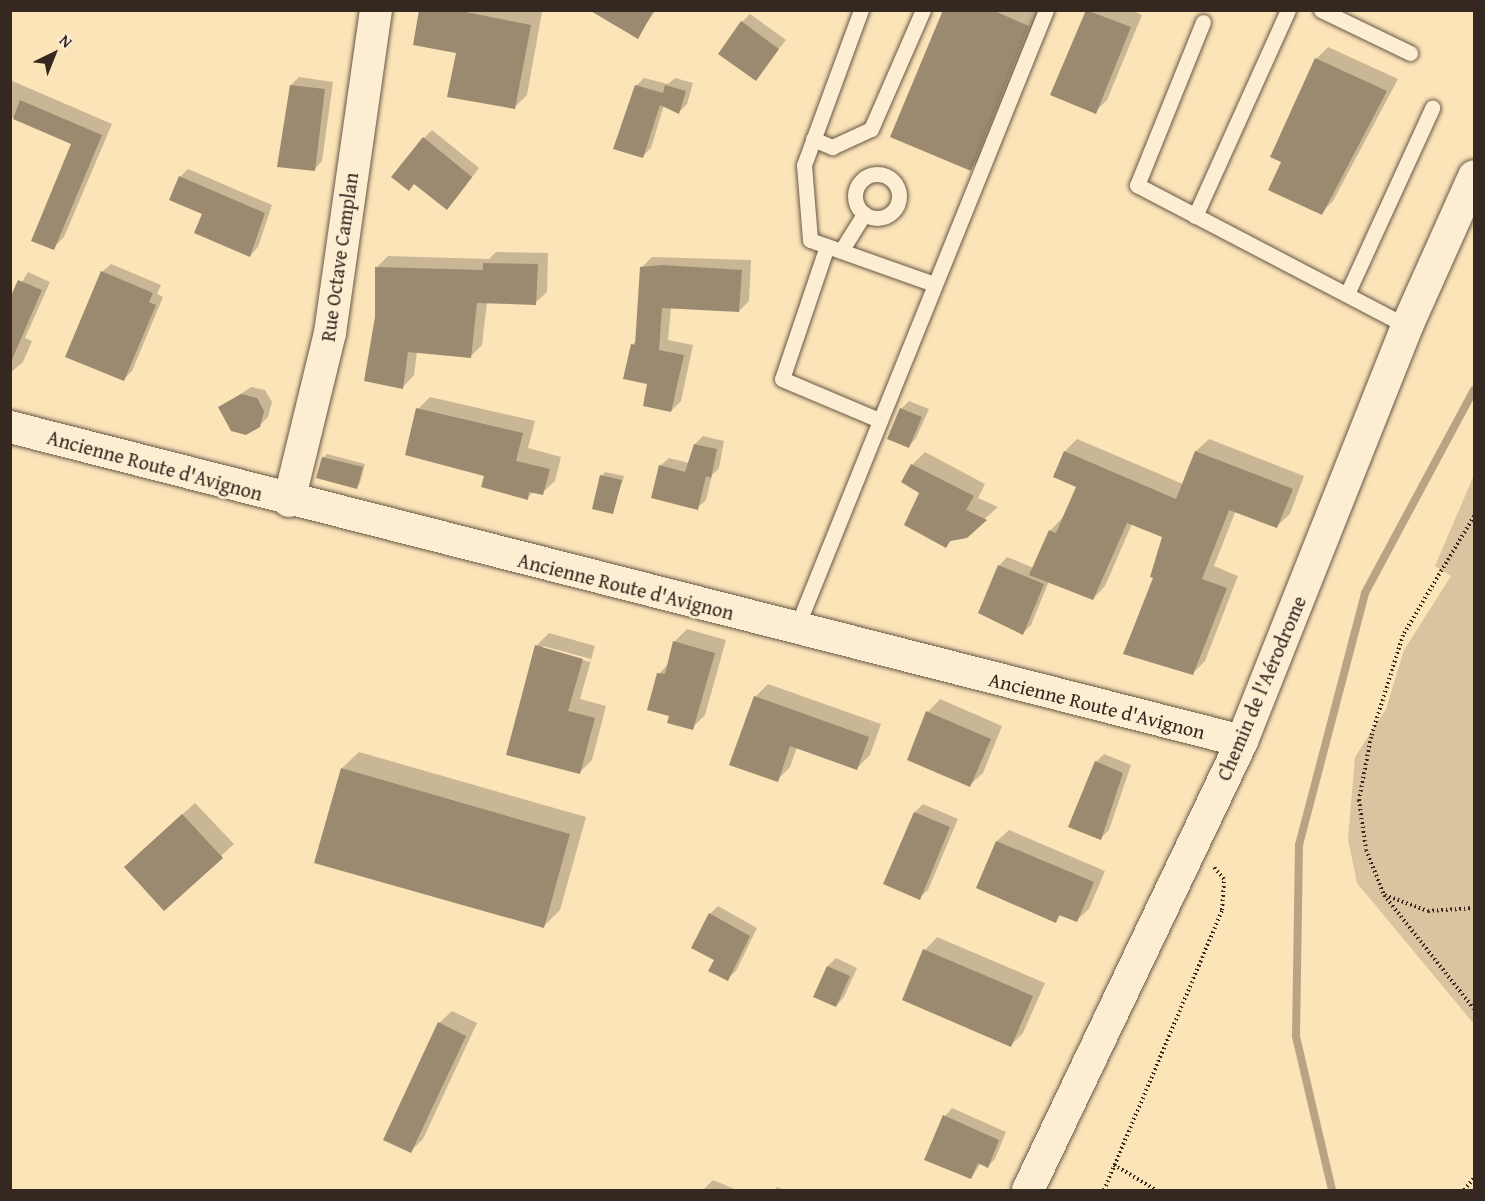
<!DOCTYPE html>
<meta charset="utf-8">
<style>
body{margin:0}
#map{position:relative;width:1485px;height:1201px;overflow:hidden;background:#fce4b9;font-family:"Gentium Book Plus",serif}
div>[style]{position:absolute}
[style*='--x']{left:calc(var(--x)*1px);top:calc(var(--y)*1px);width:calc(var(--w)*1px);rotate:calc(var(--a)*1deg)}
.green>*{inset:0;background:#dac49f}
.shadow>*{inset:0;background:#0003}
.stream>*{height:8px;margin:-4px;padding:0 4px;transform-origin:4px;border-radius:4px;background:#b8a485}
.building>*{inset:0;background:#9c8a70}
.path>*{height:4px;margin-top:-2px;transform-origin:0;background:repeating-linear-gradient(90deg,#342820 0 1.5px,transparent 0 4.5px)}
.roads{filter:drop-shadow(0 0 2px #665746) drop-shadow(0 0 2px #665746)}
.service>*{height:15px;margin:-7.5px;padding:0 7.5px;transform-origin:7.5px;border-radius:7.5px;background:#fdedd2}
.service>.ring{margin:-7.5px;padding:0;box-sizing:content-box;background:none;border:15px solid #fdedd2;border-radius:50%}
.minor>*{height:32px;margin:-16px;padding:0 16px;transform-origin:16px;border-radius:16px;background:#fdedd2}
span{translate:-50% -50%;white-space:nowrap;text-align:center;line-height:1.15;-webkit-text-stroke:6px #fdedd2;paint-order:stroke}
.street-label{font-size:20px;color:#342820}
.frame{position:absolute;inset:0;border:12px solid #342820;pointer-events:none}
.north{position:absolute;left:24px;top:24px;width:60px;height:60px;-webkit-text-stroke:4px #fdedd2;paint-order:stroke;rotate:43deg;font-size:16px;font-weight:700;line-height:24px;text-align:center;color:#342820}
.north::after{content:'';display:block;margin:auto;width:21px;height:27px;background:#342820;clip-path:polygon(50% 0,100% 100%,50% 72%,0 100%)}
</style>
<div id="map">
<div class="green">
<i style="clip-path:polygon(1474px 475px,1474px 1024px,1357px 883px,1348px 839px,1355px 757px,1386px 709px,1404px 650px,1451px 576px,1435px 566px)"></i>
</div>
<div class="shadow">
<i style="clip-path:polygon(421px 10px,542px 12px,527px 95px,514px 108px)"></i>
<i style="clip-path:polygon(605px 10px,656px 10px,637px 37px)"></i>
<i style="clip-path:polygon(944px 10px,1044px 10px,987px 152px,970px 169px)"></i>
<i style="clip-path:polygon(1087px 10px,1131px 10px,1142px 15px,1107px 100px,1095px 112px,1052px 94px)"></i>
<i style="clip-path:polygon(750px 14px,786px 40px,755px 79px,742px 22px)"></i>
<i style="clip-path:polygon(1328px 47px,1398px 79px,1333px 201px,1321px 213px,1283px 161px,1316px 59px)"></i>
<i style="clip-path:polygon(299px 77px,333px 82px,322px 161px,314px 170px,291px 85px)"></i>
<i style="clip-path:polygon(644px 78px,668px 84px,675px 78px,693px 83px,687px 104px,679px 112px,664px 105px,651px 148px,643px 156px,636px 86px)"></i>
<i style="clip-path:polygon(10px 80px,112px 124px,64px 237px,53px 248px,73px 143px,10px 116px)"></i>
<i style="clip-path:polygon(432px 130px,479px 168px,455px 200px,424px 138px)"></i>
<i style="clip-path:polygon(188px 169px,272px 205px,258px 247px,250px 256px,204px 213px,180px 177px)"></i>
<i style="clip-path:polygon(496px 252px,548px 253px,547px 292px,535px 303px,487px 302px,482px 345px,470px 357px,417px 352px,414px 375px,403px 387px,376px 317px,377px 267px,388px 256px,489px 259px)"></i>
<i style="clip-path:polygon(652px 257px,751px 260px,749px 301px,739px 311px,671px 307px,668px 340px,693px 345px,681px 401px,671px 411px,649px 382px,632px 345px,636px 341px,642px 267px)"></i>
<i style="clip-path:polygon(111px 264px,161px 285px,157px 294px,163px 297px,132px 371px,124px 379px,102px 272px)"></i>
<i style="clip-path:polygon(28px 272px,50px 282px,25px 338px,32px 341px,23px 362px,10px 373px,10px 302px)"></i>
<i style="clip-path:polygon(251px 387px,265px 390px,272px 402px,268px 417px,259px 426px,220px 408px)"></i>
<i style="clip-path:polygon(430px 397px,535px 421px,528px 448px,561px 457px,555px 481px,542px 493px,534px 491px,527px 498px,486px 475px,418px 409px)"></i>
<i style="clip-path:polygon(909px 401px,929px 409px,916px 438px,908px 447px,901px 409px)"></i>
<i style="clip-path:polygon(703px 436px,724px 441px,719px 468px,712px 475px,706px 500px,697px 508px,660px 466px,669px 458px,689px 463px,695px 444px)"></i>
<i style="clip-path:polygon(1077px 439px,1183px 484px,1196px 451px,1209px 439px,1304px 476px,1290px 514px,1277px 526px,1236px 510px,1214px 566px,1238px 576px,1205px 661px,1192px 674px,1125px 653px,1155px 577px,1164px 536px,1132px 524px,1105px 586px,1093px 599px,1049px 581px,1031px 625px,1023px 633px,999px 566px,1007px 557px,1034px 568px,1050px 531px,1062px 518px,1078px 486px,1065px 451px)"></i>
<i style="clip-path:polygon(925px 452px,985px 484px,978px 498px,998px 507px,962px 539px,953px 539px,946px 546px,912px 465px)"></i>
<i style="clip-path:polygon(327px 454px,365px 464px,360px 483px,357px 487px,323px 458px)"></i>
<i style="clip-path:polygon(605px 472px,624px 476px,612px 513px,602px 476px)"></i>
<i style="clip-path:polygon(687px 629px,726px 640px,705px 715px,692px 728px,659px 674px,669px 663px,674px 642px)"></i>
<i style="clip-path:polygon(evenodd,549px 633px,595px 646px,580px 699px,606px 706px,592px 760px,580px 772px,536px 646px,549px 633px,543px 646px,591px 659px,590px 662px,543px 649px,543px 646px)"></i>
<i style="clip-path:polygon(768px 684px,881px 724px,870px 755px,857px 768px,797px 747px,790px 767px,777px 780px,755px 697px)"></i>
<i style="clip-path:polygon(940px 699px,1002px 726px,983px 773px,970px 785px,928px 712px)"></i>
<i style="clip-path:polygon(359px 752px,586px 817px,560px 910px,544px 926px,342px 768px)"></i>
<i style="clip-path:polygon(1104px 754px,1131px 765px,1109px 830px,1101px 838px,1096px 762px)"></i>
<i style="clip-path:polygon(195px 803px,234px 844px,164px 909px,138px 854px)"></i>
<i style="clip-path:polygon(923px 804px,958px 819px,928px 890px,919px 898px,885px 883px,915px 812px)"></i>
<i style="clip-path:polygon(1009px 830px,1105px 871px,1089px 909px,1077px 920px,1062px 914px,1055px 921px,978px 888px,997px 841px)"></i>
<i style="clip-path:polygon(718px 906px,757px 928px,736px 971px,727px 979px,716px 959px,710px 914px)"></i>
<i style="clip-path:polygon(937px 937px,1045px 983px,1023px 1033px,1011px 1045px,904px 1000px,925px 950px)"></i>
<i style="clip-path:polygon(836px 958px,857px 968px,844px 997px,836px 1006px,815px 996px,828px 966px)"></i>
<i style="clip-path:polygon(452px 1011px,477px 1023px,423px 1139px,410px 1152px,439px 1023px)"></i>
<i style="clip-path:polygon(952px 1108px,1006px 1132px,995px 1159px,988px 1166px,981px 1163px,971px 1178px,926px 1159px,945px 1116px)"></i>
<i style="clip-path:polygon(713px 1180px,737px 1190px,703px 1190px)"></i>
<i style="clip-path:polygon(777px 1187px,785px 1190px,774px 1190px)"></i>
</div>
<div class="stream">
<i style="--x:1332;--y:1190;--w:158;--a:-103.2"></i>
<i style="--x:1296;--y:1036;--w:191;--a:-89.1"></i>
<i style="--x:1299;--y:845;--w:260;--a:-75.3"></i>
<i style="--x:1365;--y:593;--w:230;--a:-61.8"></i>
</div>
<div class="building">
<i style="clip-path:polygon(419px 10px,455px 10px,531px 25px,515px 109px,447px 97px,456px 53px,413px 45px)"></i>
<i style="clip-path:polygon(589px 10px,654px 10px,638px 39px)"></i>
<i style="clip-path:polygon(943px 10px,992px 10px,1029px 26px,971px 171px,890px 137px)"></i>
<i style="clip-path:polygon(1086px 10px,1131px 27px,1096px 114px,1050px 95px)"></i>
<i style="clip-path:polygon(741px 21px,779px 49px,756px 81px,718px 54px)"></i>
<i style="clip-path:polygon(1315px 58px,1387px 91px,1322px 215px,1268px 190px,1281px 162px,1270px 157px)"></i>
<i style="clip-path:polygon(290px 85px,325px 89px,315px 171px,277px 167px)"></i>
<i style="clip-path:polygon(635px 85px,663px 93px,665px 85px,686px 91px,679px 114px,660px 105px,643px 158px,613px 149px)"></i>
<i style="clip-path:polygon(20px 100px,102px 135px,54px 250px,31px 241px,71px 144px,13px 119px)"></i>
<i style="clip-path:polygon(423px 137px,472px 177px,447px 210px,414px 184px,409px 191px,391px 177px)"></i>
<i style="clip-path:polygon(179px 176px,265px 213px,250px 257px,194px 233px,202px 214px,169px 200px)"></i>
<i style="clip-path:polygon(483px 263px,538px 264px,536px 305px,477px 303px,471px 358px,408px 352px,403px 389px,364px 381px,375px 317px,375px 267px,483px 270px)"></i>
<i style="clip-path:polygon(662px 265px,742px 270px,739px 312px,662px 308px,659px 350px,684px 355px,671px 412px,643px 406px,647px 384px,623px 379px,631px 344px,635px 345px,640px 267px)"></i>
<i style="clip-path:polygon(101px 271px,153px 293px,149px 302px,156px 305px,124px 381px,65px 357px)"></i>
<i style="clip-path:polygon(18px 280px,42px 290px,10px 364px,10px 298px)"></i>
<i style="clip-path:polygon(241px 394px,257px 398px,264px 411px,260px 427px,246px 435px,231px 431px,218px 407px)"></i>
<i style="clip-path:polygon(416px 408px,523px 433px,516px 461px,550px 469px,543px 495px,529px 492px,528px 500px,481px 487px,484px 476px,405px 455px)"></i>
<i style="clip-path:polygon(900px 408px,922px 417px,909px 448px,887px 439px)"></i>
<i style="clip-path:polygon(694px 444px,717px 449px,711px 478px,706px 476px,698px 510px,651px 498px,659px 465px,685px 472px)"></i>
<i style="clip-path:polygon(1064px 451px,1176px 499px,1195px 451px,1293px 489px,1277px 528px,1229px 510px,1202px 579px,1227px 588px,1193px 675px,1123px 654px,1153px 578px,1150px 577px,1162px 537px,1127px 523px,1093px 600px,1029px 575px,1049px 530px,1056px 533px,1076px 487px,1053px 477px)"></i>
<i style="clip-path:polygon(322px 457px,363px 467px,357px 489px,316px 478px)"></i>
<i style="clip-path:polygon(911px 464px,974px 496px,966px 510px,987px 520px,967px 538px,950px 541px,946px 548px,904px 525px,919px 493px,901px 482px)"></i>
<i style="clip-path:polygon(600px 475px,622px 480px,613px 514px,592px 509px)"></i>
<i style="clip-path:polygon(998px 565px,1044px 584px,1023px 635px,978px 613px)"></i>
<i style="clip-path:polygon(673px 641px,715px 653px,693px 730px,667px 723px,669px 716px,647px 710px,657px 673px,665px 674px)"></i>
<i style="clip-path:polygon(535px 645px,583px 659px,568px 711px,595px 718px,580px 774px,506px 755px)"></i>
<i style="clip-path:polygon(754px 696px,869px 737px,857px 770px,790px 746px,778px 782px,729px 765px)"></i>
<i style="clip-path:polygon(926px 711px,991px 739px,970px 787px,907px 760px)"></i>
<i style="clip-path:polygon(1095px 761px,1123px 773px,1101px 840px,1068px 827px)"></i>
<i style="clip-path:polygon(341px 768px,570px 834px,544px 928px,314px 863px)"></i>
<i style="clip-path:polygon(914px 812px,950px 827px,920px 900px,883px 884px)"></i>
<i style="clip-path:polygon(182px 814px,223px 858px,164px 911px,124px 867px)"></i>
<i style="clip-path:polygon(996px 841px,1094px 882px,1077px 922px,1059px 915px,1056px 923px,976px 888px)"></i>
<i style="clip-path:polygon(709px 913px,750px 936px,728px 981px,708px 971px,714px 960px,691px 948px)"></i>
<i style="clip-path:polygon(923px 949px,1033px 996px,1011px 1047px,902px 1000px)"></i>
<i style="clip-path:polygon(827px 966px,850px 976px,836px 1007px,813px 997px)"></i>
<i style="clip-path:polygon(438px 1022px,466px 1036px,411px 1153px,383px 1140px)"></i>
<i style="clip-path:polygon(943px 1115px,999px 1140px,988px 1168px,978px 1163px,971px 1179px,924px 1160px)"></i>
</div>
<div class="path">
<i style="--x:1474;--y:516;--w:139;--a:120.8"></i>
<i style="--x:1403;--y:635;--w:107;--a:107.4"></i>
<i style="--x:1371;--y:737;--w:64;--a:100.8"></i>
<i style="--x:1359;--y:800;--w:50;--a:82"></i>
<i style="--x:1366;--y:850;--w:48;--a:68.2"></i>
<i style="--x:1384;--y:895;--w:145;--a:51.7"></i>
<i style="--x:1385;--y:895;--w:46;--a:20.4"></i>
<i style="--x:1428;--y:911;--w:46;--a:-3.7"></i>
<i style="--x:1114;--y:1165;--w:49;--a:30.8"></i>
<i style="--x:1104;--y:1190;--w:304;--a:-67.1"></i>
<i style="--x:1222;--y:910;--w:31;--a:-86"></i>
<i style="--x:1224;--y:879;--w:17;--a:-130"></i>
<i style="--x:1464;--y:1190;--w:16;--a:-50"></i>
</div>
<div class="roads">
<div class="service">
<i style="--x:861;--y:10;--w:165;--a:110.2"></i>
<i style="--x:804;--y:165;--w:75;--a:85.4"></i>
<i style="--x:810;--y:240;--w:132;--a:19.5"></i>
<i style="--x:1321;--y:10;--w:99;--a:25.8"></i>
<i style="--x:1203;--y:22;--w:176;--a:112"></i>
<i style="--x:1137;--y:185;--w:305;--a:27.6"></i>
<i style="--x:813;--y:139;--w:21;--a:23"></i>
<i style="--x:832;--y:147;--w:43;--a:-24.8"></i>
<i style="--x:871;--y:129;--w:130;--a:-66.4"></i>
<i class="ring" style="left:855px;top:174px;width:29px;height:29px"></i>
<i style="--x:1195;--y:216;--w:226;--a:-65.7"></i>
<i style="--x:827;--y:246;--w:140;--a:108.7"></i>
<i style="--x:782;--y:379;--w:105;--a:22.9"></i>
<i style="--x:841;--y:251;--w:44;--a:-58.1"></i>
<i style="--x:1347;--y:294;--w:205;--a:-65.4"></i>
<i style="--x:796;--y:629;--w:668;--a:-68.01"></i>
</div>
<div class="minor">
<i style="--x:10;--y:427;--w:1271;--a:14.3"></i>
<i style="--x:289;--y:501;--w:173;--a:-76.3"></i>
<i style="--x:330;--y:333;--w:326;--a:-81.9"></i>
<i style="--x:1028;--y:1190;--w:497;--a:-64.5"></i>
<i style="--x:1242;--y:741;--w:447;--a:-68.3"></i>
<i style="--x:1407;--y:326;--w:164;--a:-65.9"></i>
</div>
</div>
<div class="street-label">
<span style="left:339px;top:257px;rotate:-82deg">Rue Octave Camplan</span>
<span style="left:155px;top:465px;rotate:15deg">Ancienne Route d'Avignon</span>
<span style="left:626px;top:586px;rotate:14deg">Ancienne Route d'Avignon</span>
<span style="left:1261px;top:688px;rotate:-67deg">Chemin de l'Aérodrome</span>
<span style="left:1097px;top:705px;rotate:14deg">Ancienne Route d'Avignon</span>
</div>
<div class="frame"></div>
<div class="north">N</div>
</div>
